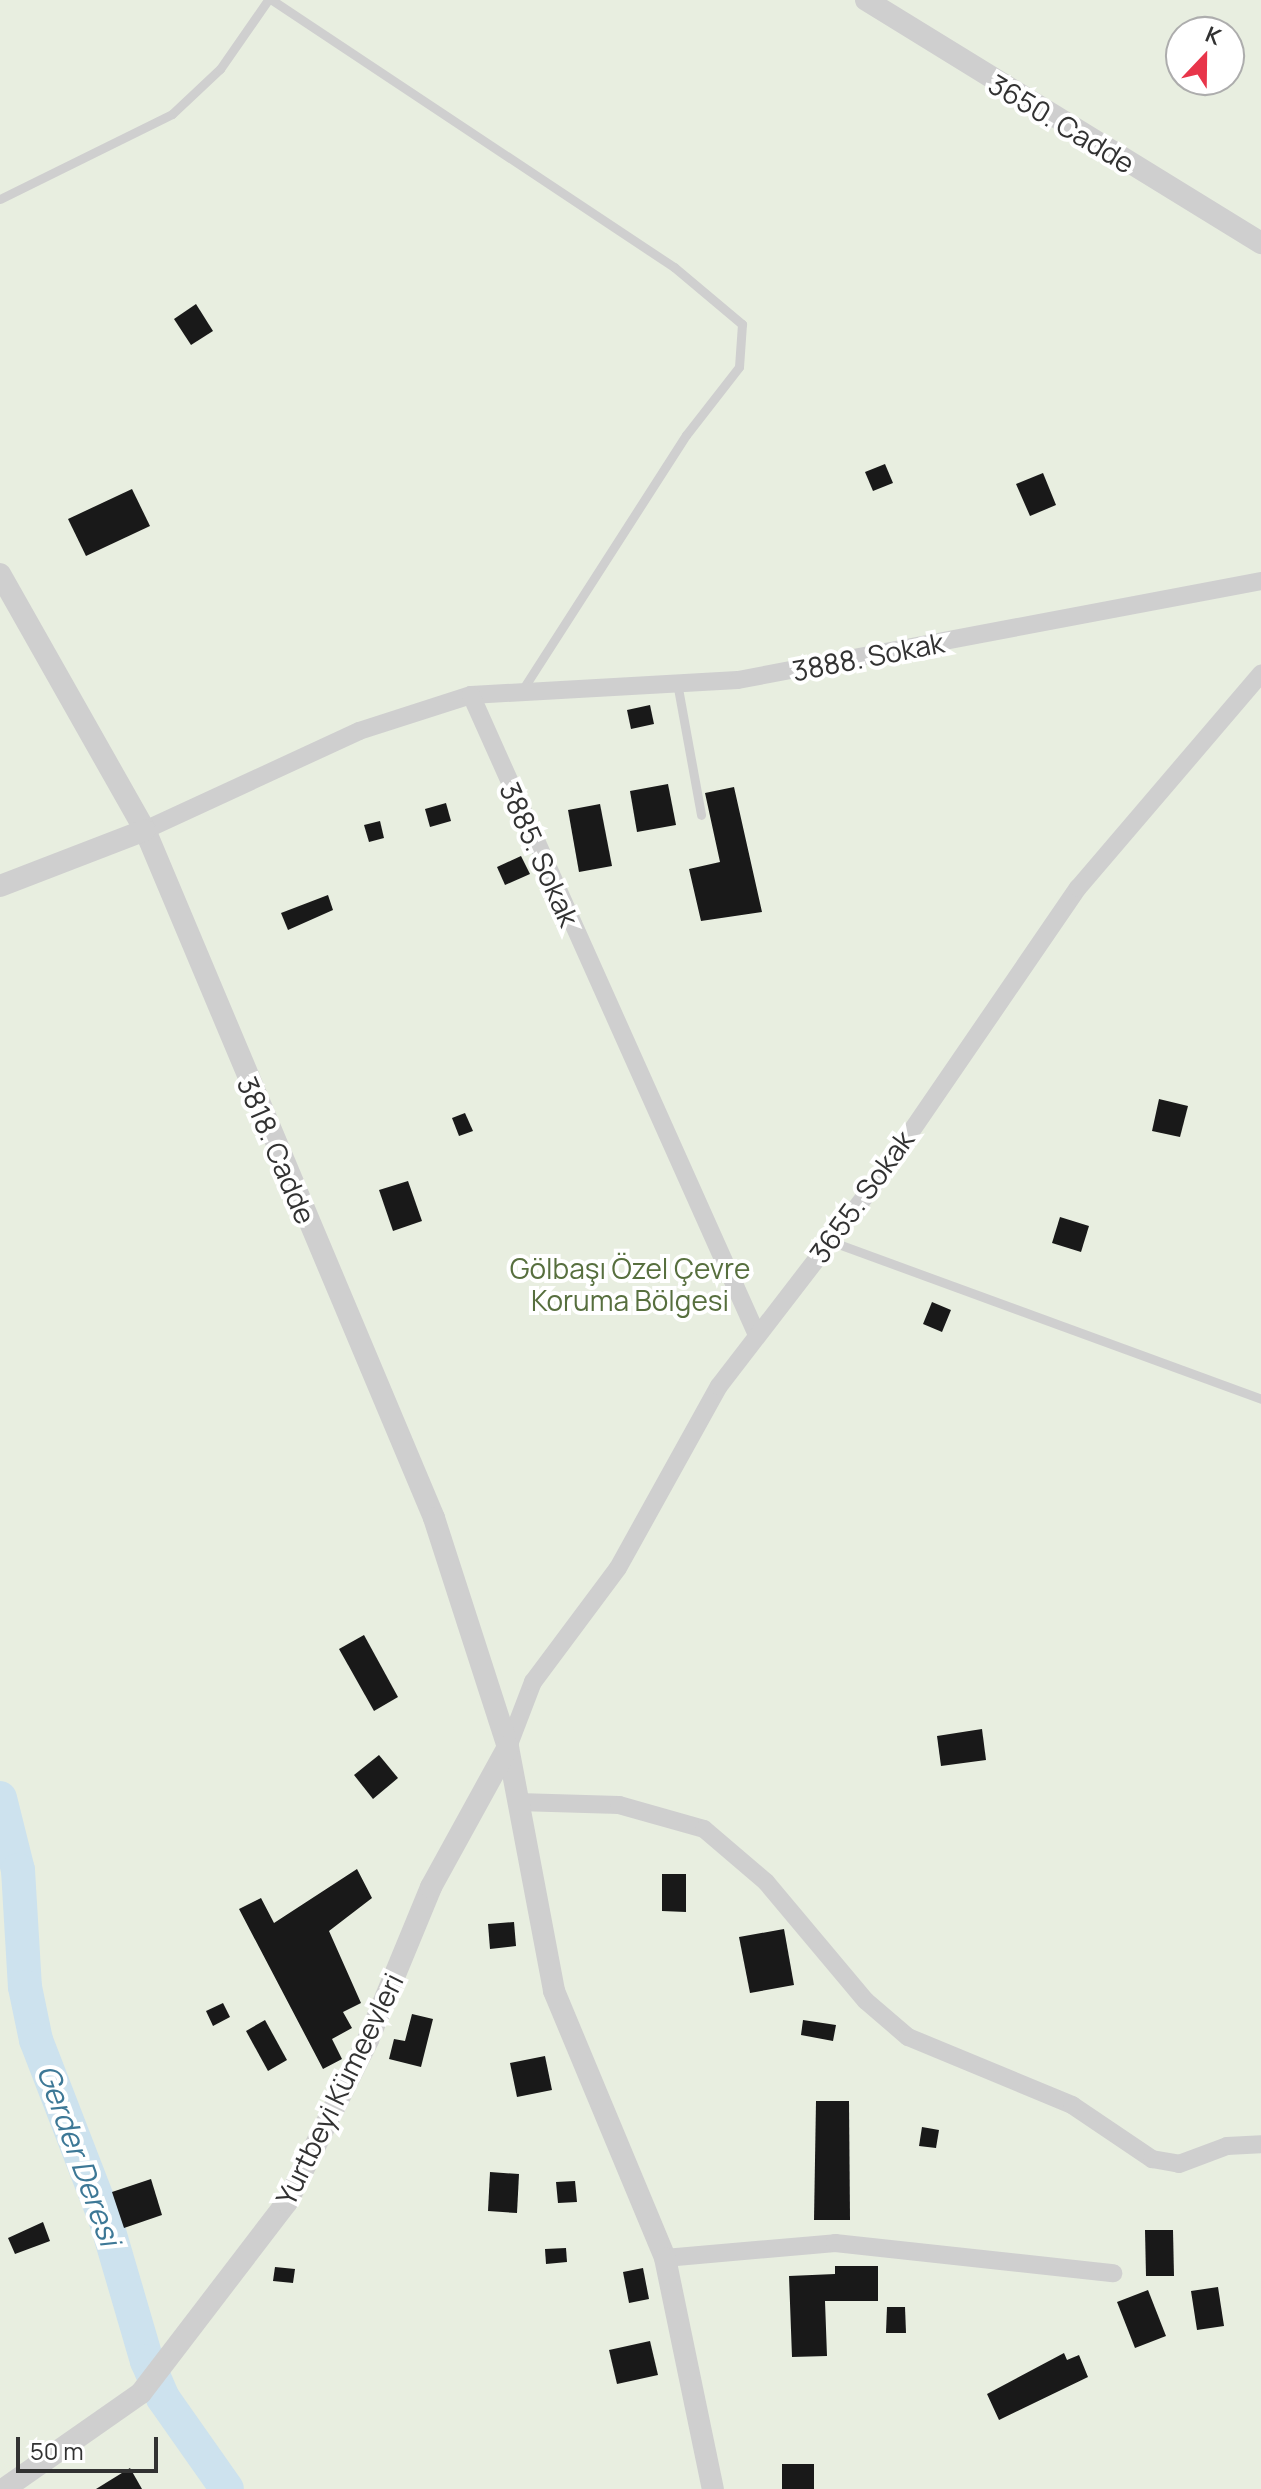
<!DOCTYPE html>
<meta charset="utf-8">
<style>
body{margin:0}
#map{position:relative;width:1261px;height:2489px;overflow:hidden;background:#fff;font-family:Manrope,sans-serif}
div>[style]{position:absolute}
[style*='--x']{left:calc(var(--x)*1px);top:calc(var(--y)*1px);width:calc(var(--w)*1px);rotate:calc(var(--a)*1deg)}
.green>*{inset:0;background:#e8eee0}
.river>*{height:34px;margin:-17px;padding:0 17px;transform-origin:17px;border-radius:17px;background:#cde2ee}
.building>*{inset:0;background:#191919}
.service>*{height:9px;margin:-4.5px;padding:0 4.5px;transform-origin:4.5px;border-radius:4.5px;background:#cfcfcf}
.minor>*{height:18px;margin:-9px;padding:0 9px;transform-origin:9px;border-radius:9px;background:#cfcfcf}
.tertiary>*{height:22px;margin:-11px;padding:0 11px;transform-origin:11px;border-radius:11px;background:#cfcfcf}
span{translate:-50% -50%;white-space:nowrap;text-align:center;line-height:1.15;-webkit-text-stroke:8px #fff;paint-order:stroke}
.street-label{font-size:28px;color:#323232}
.park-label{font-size:28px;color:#576f3e}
.water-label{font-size:30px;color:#3d7896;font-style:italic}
.north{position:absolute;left:1165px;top:16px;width:80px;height:80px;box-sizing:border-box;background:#fff;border:2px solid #adadad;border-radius:50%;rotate:22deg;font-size:22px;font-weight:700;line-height:32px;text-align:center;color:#323232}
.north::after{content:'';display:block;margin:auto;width:28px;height:36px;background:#e8354a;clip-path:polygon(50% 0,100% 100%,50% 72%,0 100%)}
.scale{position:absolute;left:16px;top:2437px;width:142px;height:36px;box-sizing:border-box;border:4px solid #323232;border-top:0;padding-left:10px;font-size:24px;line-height:28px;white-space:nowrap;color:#323232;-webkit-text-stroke:6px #fff;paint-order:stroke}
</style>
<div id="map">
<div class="green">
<i style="clip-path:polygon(evenodd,0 0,1261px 0,1261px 2489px,0 2489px,0 0,1181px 32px,1229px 32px,1229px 80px,1181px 80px,1181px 32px)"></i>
</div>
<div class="river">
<i style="--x:0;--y:1798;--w:74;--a:76"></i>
<i style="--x:18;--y:1870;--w:117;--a:86.6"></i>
<i style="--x:25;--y:1987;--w:54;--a:78.3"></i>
<i style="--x:36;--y:2040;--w:194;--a:68.9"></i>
<i style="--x:106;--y:2221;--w:146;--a:73.7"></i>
<i style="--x:147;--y:2361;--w:40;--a:66.6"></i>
<i style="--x:163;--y:2398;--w:111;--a:54.9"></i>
</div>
<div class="building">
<i style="clip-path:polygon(196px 304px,213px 331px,191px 345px,174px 319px)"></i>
<i style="clip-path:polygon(885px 464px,893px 483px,873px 491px,865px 472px)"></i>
<i style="clip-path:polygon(1043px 473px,1056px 505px,1030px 516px,1016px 484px)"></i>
<i style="clip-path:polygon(132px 489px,150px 526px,86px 556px,68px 519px)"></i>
<i style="clip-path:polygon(650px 705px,654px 724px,631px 729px,627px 710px)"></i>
<i style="clip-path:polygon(668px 784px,676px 825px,637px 832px,630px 791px)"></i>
<i style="clip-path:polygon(734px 787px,762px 912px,701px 921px,689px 869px,720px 862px,705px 793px)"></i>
<i style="clip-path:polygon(446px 803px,451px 821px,430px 827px,425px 809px)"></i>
<i style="clip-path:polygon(600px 804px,612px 866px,579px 872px,568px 810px)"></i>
<i style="clip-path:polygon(380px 821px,384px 838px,369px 842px,364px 825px)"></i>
<i style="clip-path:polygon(521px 856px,530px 874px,505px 885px,497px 867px)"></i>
<i style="clip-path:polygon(328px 895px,333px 910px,288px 930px,281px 913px)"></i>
<i style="clip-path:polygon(1159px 1099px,1188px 1106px,1180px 1137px,1152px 1131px)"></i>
<i style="clip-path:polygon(465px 1113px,473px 1131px,459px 1136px,452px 1118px)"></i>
<i style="clip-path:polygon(408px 1181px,422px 1221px,393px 1231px,379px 1190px)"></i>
<i style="clip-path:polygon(1060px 1217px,1089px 1226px,1081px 1252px,1052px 1243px)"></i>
<i style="clip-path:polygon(932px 1302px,951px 1310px,942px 1332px,923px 1324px)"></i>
<i style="clip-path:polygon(364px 1635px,398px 1697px,374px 1711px,339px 1649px)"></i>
<i style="clip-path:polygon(982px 1729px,986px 1760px,941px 1766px,937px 1736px)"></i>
<i style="clip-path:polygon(379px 1755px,398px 1778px,373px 1799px,354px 1775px)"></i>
<i style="clip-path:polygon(357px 1869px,372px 1898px,329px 1931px,361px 2003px,343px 2012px,352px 2028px,332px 2039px,342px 2059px,323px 2069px,239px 1909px,261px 1898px,274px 1923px)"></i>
<i style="clip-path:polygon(662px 1874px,686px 1874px,686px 1912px,662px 1911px)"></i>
<i style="clip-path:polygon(514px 1922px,516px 1946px,490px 1949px,488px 1924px)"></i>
<i style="clip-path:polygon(784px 1929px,794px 1985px,750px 1993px,739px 1937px)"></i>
<i style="clip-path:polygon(223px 2003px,230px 2017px,213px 2026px,206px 2011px)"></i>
<i style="clip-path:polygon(412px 2014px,433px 2019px,421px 2067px,389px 2059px,394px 2039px,405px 2041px)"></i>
<i style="clip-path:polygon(265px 2020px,287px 2060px,268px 2071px,246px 2031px)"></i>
<i style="clip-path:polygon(803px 2020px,836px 2025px,833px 2041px,801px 2035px)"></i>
<i style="clip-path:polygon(545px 2056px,552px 2090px,517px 2097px,510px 2063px)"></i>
<i style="clip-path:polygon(816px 2101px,849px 2101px,850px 2220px,814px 2220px)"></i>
<i style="clip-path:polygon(922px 2127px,939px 2130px,936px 2148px,919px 2146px)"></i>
<i style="clip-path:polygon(490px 2172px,519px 2174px,517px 2213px,488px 2211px)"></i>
<i style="clip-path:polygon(151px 2179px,162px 2215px,124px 2228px,112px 2192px)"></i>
<i style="clip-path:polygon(575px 2181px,577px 2202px,558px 2203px,556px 2182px)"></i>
<i style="clip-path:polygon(43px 2222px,50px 2241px,15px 2254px,8px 2238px)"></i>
<i style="clip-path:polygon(1145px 2230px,1173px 2230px,1174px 2276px,1146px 2276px)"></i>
<i style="clip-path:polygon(566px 2248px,567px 2262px,546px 2264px,545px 2249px)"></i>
<i style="clip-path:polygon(835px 2266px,878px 2266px,878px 2301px,825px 2301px,827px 2356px,792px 2357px,789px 2276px,835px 2274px)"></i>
<i style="clip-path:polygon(275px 2267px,295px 2269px,293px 2283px,273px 2281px)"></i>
<i style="clip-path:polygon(643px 2268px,649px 2299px,629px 2303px,623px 2272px)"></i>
<i style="clip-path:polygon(1218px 2287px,1224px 2326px,1197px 2330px,1191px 2291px)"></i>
<i style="clip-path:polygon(1148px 2290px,1166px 2336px,1135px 2348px,1117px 2302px)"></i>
<i style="clip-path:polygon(887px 2307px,905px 2307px,906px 2333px,886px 2333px)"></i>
<i style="clip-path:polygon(650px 2341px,658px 2375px,617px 2384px,609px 2350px)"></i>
<i style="clip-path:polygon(1064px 2353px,1067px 2360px,1079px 2355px,1088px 2377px,999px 2420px,987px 2394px)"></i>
<i style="clip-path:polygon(782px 2464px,814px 2464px,814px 2489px,782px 2489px)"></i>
<i style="clip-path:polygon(130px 2468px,142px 2489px,96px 2489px)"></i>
</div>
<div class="service">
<i style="--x:272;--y:0;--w:483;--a:33.6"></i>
<i style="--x:674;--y:267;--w:89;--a:40"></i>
<i style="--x:742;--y:324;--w:43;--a:94"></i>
<i style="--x:739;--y:367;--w:86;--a:127.9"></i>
<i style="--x:686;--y:435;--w:305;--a:122.7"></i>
<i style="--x:0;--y:199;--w:192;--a:-26.3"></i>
<i style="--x:172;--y:114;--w:66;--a:-43.2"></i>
<i style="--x:220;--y:69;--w:84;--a:-55.2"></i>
<i style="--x:678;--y:688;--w:129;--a:79.7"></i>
<i style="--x:830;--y:1241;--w:459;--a:20.1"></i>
</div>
<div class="minor">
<i style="--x:471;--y:695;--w:267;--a:-3.2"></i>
<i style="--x:738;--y:680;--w:532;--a:-10.72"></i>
<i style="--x:145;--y:830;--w:236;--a:-24.8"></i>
<i style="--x:359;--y:731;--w:118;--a:-17.8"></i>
<i style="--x:471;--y:695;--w:701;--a:65.92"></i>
<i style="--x:508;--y:1747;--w:70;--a:-69"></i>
<i style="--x:533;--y:1682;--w:142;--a:-53.3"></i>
<i style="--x:618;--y:1568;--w:208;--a:-61"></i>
<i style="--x:719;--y:1386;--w:267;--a:-52.4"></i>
<i style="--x:882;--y:1174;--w:347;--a:-55.6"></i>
<i style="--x:1078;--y:888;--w:282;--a:-49.5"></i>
<i style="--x:518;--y:1802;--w:101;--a:1.7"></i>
<i style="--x:619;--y:1805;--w:88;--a:15.8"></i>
<i style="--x:704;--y:1829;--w:82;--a:40.5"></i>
<i style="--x:766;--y:1882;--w:155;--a:50"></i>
<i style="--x:866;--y:2001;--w:55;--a:40.6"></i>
<i style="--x:908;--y:2037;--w:178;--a:22.5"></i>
<i style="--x:1072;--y:2105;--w:97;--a:34"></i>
<i style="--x:1152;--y:2159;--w:27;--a:10"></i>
<i style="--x:1179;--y:2164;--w:51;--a:-20.6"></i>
<i style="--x:1227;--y:2146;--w:34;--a:-3"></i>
<i style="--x:665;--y:2258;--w:171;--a:-5"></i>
<i style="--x:835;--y:2243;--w:280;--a:6.2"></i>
</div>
<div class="tertiary">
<i style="--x:866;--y:0;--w:464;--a:31.6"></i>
<i style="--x:0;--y:574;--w:294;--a:60.5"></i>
<i style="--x:145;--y:830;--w:746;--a:67.21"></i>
<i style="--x:434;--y:1518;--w:241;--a:72.1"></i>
<i style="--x:508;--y:1747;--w:248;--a:79.3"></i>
<i style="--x:554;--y:1991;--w:289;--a:67.4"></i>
<i style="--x:665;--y:2258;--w:236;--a:78.3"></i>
<i style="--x:0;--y:886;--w:155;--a:-21.1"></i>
<i style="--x:4;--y:2489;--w:167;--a:-35"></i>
<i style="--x:141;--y:2393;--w:240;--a:-52.6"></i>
<i style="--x:287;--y:2202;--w:181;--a:-63.4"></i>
<i style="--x:368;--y:2040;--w:165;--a:-67.6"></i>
<i style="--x:431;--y:1887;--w:160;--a:-61.2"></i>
</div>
<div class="street-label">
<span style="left:1062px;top:123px;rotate:31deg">3650. Cadde</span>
<span style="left:868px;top:656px;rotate:-11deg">3888. Sokak</span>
<span style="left:540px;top:854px;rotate:66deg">3885. Sokak</span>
<span style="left:277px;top:1150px;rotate:67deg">3818. Cadde</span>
<span style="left:861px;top:1196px;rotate:-54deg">3655. Sokak</span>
<span style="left:339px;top:2089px;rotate:-64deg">Yurtbeyi Kümeevleri</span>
</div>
<div class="park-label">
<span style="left:630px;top:1284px">Gölbaşı Özel Çevre<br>Koruma Bölgesi</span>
</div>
<div class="water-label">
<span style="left:79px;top:2155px;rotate:70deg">Gerder Deresi</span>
</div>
<div class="north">K</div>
<div class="scale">50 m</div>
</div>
